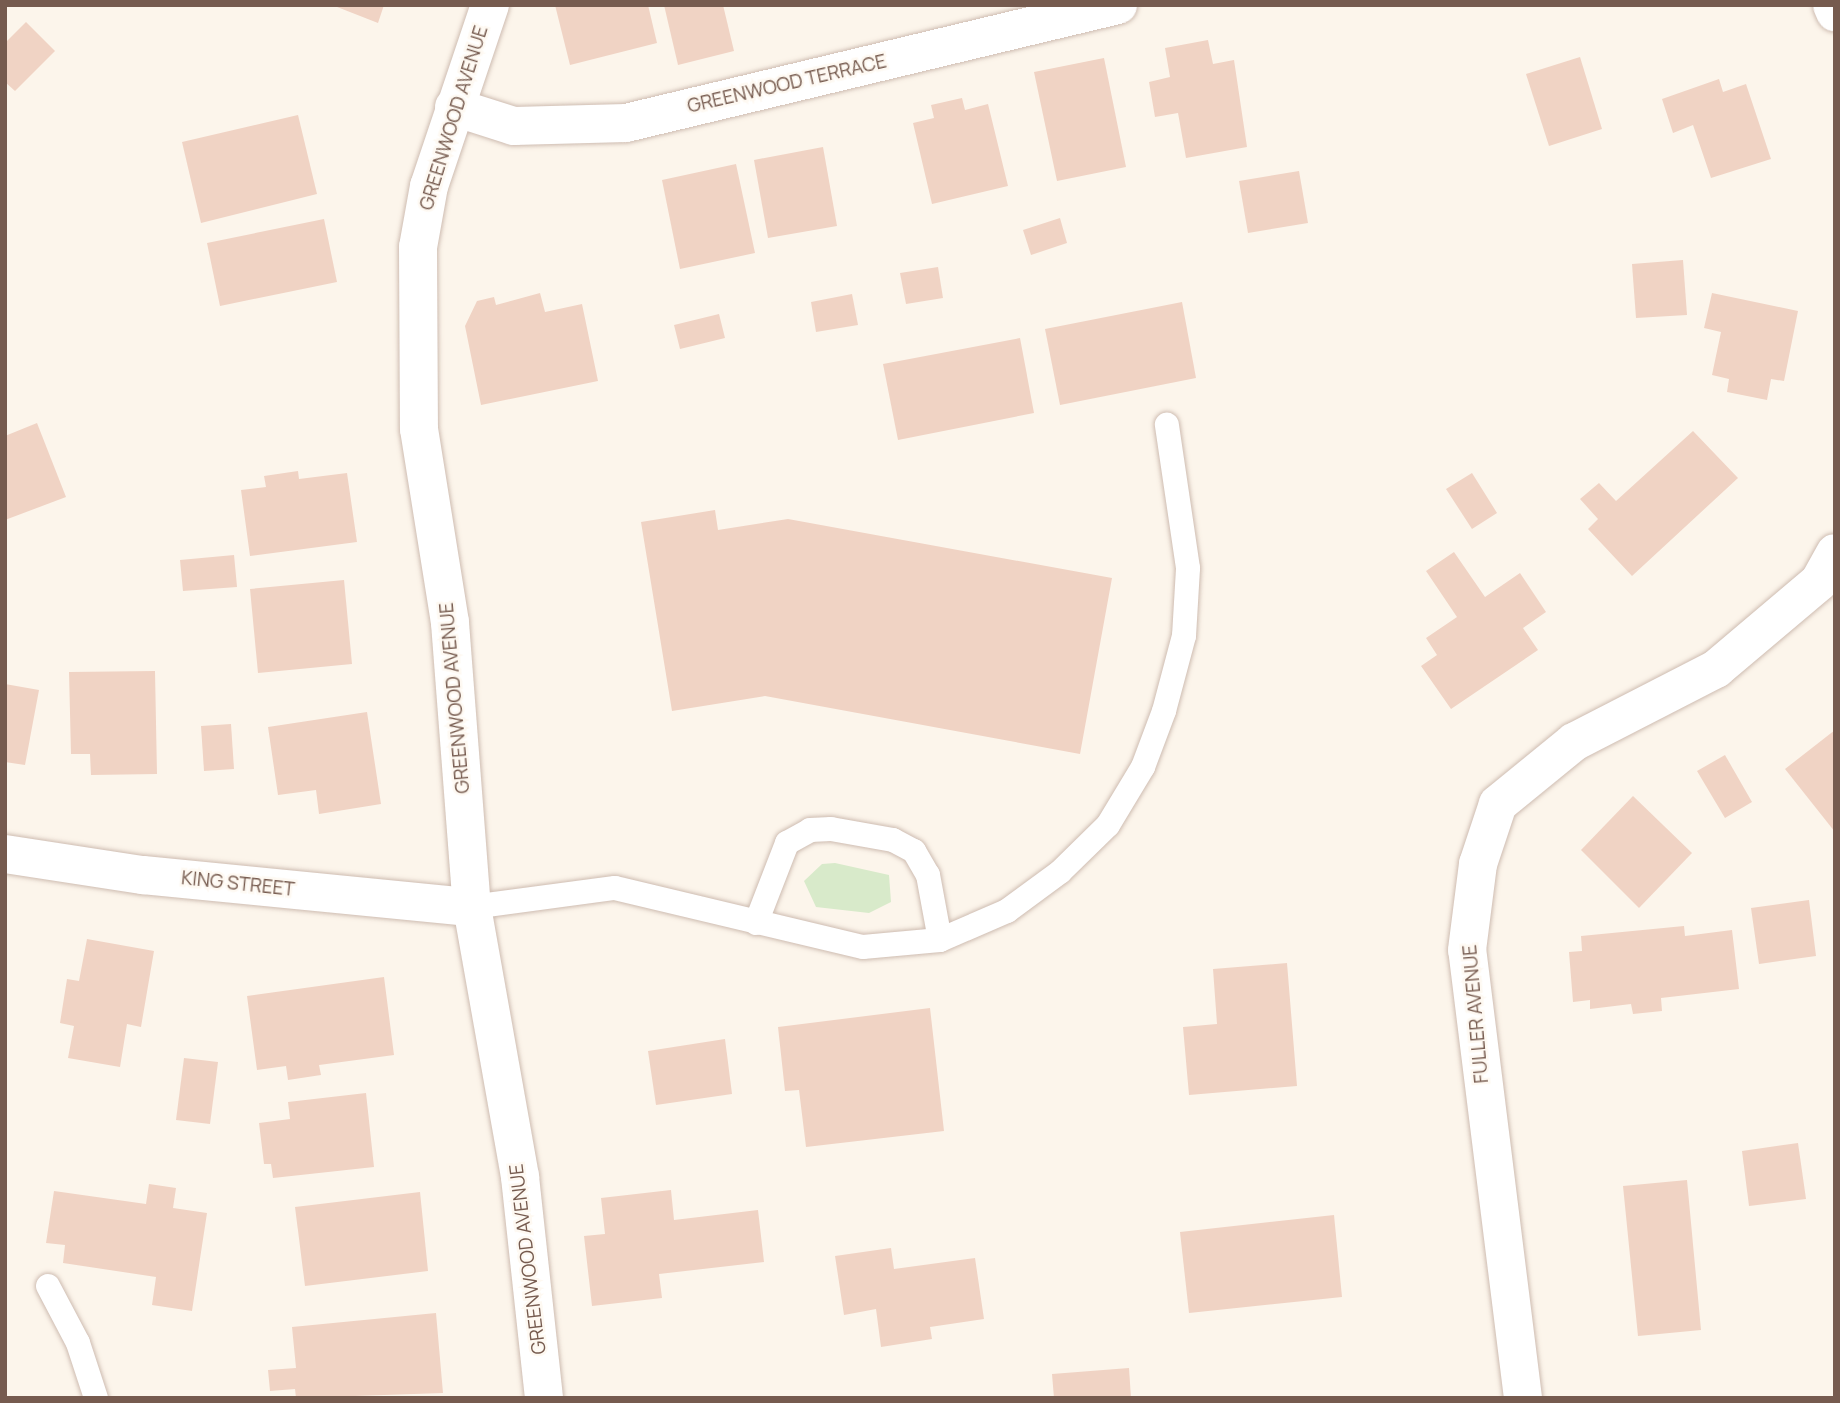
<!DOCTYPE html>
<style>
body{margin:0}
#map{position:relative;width:1840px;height:1403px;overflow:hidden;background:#fcf5eb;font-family:Manrope,sans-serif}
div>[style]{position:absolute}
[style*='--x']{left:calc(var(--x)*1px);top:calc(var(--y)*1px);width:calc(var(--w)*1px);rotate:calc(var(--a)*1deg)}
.green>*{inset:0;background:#d8eaca}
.building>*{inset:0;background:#f0d3c4}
.roads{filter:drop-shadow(0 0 2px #cebcb1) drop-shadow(0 0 2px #cebcb1)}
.service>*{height:24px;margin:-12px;padding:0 12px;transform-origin:12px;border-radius:12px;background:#fff}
.minor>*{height:38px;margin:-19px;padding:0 19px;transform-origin:19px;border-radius:19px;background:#fff}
span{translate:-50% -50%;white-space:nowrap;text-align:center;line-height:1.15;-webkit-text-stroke:5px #fef9f2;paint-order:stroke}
.street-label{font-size:19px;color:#765b4f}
.frame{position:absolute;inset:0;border:7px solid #765b4f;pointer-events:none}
</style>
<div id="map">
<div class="green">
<i style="clip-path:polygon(835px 863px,889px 875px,891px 902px,869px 913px,816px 907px,804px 881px,822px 864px)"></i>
</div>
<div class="building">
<i style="clip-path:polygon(332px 5px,384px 5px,378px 23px)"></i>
<i style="clip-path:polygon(555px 5px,648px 5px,657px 43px,570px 65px)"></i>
<i style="clip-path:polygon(664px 5px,723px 5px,734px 51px,678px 65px)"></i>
<i style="clip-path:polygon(26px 22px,55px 51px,15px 91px,5px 82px,5px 43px)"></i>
<i style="clip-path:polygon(1208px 40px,1213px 64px,1234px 60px,1247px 147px,1186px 158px,1178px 113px,1155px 117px,1149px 82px,1170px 77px,1165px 48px)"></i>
<i style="clip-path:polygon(1580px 57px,1602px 129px,1549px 146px,1526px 74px)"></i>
<i style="clip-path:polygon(1104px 58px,1126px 167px,1057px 181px,1034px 72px)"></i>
<i style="clip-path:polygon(1719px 79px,1723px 92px,1746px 84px,1771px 159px,1711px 178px,1693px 125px,1673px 133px,1662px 99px)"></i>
<i style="clip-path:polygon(962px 98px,965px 110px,988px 104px,1008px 186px,932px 204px,913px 123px,934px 118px,931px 105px)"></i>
<i style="clip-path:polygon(298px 115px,317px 194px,201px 223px,182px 142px)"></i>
<i style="clip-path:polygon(823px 147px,837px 226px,768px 238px,754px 160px)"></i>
<i style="clip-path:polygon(736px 164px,755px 253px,680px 269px,662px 180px)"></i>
<i style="clip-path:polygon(1299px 171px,1308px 223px,1248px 233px,1239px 181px)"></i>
<i style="clip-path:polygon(1060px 218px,1067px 243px,1031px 255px,1023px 230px)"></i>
<i style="clip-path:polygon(324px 219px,337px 282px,220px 306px,207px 243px)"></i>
<i style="clip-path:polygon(1683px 260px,1687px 315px,1636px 318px,1632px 264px)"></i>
<i style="clip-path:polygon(938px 267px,943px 298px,906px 304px,900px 273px)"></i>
<i style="clip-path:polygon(540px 293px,545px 312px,582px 304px,598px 381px,481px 405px,465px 326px,477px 301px,494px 297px,496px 305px)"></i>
<i style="clip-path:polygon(1712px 293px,1798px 311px,1784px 381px,1771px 379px,1767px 400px,1727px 392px,1729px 379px,1712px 375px,1721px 332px,1704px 328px)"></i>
<i style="clip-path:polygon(852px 294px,858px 325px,816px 332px,811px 302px)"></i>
<i style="clip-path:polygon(1182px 302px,1196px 378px,1060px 405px,1045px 329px)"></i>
<i style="clip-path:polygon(719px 314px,725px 338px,680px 349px,674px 325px)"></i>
<i style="clip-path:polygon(1020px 338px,1034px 413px,898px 440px,883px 364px)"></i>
<i style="clip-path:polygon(37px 423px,66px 497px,5px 520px,5px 436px)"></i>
<i style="clip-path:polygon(1693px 431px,1738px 478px,1632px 576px,1588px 529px,1598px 519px,1580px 499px,1599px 483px,1616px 501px)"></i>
<i style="clip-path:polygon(298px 471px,299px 479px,347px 473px,357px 542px,250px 556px,241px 490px,266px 487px,264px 476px)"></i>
<i style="clip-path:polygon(1472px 473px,1497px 513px,1472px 529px,1446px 489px)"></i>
<i style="clip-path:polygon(715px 510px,718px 530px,788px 519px,1112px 578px,1080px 754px,765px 696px,672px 711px,641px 522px)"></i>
<i style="clip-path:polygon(1454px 552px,1485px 597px,1520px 573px,1546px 612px,1523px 628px,1538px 650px,1451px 709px,1421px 666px,1437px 655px,1426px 638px,1457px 617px,1426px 571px)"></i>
<i style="clip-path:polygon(234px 555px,237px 587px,183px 591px,180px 560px)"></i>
<i style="clip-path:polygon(344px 580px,352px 664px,258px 673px,250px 589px)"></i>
<i style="clip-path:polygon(155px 671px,157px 774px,91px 775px,90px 754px,71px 754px,69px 672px)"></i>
<i style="clip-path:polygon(5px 684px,39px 690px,25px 765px,5px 762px)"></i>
<i style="clip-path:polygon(367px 712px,381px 804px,319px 814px,316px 790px,278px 795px,268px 727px)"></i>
<i style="clip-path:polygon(231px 724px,234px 769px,204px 771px,201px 726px)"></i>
<i style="clip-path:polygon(1835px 730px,1835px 832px,1785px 769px)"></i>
<i style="clip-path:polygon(1725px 755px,1752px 802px,1725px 818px,1697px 771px)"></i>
<i style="clip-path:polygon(1633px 796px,1692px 853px,1639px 908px,1581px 850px)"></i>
<i style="clip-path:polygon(1809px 900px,1816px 956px,1759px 964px,1751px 908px)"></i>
<i style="clip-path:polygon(1684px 926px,1685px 936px,1732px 930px,1739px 989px,1661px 998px,1662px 1011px,1633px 1014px,1631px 1004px,1590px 1009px,1590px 1000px,1573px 1002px,1569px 952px,1582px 951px,1581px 936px)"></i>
<i style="clip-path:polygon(87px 939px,154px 951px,141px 1027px,127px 1024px,120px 1067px,68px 1058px,74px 1026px,60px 1023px,67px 979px,79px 981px)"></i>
<i style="clip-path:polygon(1287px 963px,1297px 1086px,1189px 1095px,1183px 1027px,1217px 1024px,1213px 969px)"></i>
<i style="clip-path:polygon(384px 977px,394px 1055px,319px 1065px,321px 1075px,288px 1080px,286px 1066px,257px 1070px,247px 996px)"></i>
<i style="clip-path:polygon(930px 1008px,944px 1131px,806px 1147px,799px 1090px,785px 1091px,778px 1027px)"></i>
<i style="clip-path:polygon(725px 1039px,732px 1094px,656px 1105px,648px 1051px)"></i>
<i style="clip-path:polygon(184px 1058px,218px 1062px,210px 1124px,176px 1120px)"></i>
<i style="clip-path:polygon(366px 1093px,374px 1167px,273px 1178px,271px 1164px,264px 1164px,259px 1123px,290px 1119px,288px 1102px)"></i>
<i style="clip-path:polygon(1798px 1143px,1806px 1199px,1749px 1206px,1742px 1151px)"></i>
<i style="clip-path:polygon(1687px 1180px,1701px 1330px,1638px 1336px,1623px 1186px)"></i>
<i style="clip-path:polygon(149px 1184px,176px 1188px,173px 1208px,207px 1213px,192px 1311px,152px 1305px,156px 1277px,63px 1263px,65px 1245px,46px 1243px,54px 1191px,146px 1204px)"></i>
<i style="clip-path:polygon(671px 1190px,674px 1220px,758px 1210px,764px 1262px,659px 1274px,662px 1298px,592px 1306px,584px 1236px,605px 1234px,601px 1198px)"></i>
<i style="clip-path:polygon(420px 1192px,428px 1271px,305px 1286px,295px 1207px)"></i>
<i style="clip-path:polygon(1334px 1215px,1342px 1297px,1189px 1313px,1180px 1232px)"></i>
<i style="clip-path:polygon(891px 1248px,894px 1269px,975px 1258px,984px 1319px,930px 1327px,932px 1339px,881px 1347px,876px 1309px,844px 1315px,835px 1256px)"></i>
<i style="clip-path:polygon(436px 1313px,443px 1393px,296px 1398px,295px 1389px,270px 1391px,268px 1370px,296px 1368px,292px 1327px)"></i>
<i style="clip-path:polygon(1129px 1368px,1131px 1398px,1054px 1398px,1052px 1374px)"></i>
</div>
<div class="roads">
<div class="service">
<i style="--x:472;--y:907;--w:144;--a:-7.6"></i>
<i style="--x:615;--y:888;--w:255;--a:13.4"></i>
<i style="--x:863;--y:947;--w:77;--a:-5.2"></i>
<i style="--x:940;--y:940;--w:73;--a:-23.4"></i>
<i style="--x:1007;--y:911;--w:66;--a:-36.3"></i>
<i style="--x:1060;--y:872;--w:67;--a:-44.4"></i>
<i style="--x:1108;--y:825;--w:68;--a:-58.9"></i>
<i style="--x:1143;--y:767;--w:60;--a:-69.4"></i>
<i style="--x:1164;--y:711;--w:78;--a:-75.1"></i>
<i style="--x:1184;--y:636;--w:68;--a:-86.6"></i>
<i style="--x:1188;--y:568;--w:145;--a:-98.4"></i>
<i style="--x:756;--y:923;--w:86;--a:-68.8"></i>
<i style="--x:787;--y:843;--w:26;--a:-29"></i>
<i style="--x:810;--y:830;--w:21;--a:-3"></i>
<i style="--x:831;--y:829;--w:63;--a:10.1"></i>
<i style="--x:893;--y:840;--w:24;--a:28"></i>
<i style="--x:914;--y:851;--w:28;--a:60"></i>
<i style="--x:928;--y:875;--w:66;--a:79.5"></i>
<i style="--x:48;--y:1286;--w:64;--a:62.2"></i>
<i style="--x:78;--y:1343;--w:58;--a:71.9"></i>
</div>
<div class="minor">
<i style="--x:490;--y:5;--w:191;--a:108.6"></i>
<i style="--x:429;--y:186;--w:62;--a:100.2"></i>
<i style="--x:418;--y:247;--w:182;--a:89.7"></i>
<i style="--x:419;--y:429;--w:196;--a:80.9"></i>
<i style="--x:450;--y:623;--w:285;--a:85.6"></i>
<i style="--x:472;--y:907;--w:274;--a:79.9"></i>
<i style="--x:520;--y:1177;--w:222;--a:83.8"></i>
<i style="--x:1832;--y:5;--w:8;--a:67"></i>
<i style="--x:454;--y:107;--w:63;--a:17.6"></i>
<i style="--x:514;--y:126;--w:112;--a:-1.5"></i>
<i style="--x:626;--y:123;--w:506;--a:-13.49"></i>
<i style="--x:5;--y:854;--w:140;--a:8.7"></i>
<i style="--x:143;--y:875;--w:331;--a:5.6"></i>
<i style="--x:1523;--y:1398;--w:451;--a:-97.1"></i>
<i style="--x:1467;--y:950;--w:87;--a:-82.7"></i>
<i style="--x:1478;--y:864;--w:63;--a:-71.6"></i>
<i style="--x:1498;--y:804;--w:98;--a:-39.2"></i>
<i style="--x:1574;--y:742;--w:160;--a:-27.2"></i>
<i style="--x:1716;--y:669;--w:135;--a:-40.2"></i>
<i style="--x:1819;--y:582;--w:33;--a:-61"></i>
</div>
</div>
<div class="street-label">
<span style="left:787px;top:84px;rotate:-13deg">GREENWOOD TERRACE</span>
<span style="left:454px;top:118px;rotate:-73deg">GREENWOOD AVENUE</span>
<span style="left:455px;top:698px;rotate:-95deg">GREENWOOD AVENUE</span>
<span style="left:238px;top:884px;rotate:6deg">KING STREET</span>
<span style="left:1476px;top:1014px;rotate:-95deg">FULLER AVENUE</span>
<span style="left:528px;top:1259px;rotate:-97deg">GREENWOOD AVENUE</span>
</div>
<div class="frame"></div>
</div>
